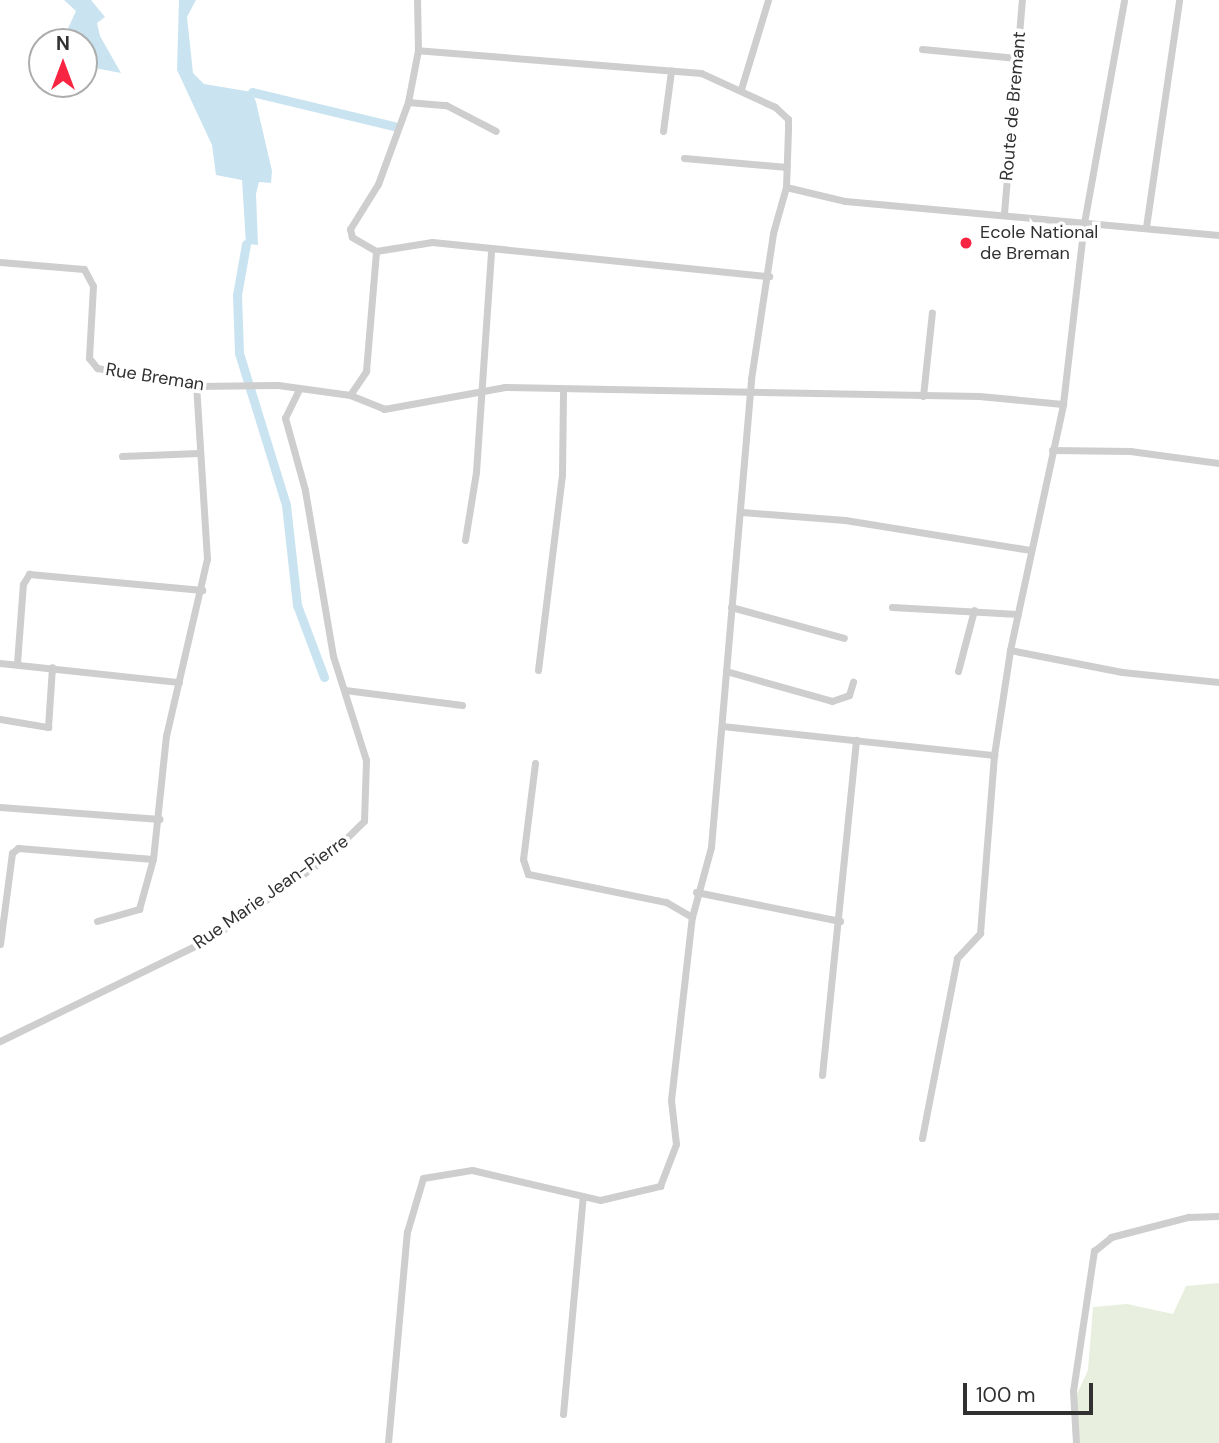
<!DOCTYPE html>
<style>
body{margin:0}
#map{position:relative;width:1219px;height:1443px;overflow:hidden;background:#fff;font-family:"DM Sans",sans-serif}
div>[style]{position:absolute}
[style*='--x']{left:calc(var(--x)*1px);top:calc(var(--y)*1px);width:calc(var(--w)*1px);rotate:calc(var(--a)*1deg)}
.green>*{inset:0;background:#e8efde}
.water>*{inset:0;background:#c9e4f0}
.canal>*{height:9px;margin:-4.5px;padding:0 4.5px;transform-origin:4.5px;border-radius:4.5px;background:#c9e4f0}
.minor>*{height:7px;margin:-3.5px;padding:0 3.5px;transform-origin:3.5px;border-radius:3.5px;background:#cecece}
.dots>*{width:19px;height:19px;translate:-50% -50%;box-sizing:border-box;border:4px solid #fff;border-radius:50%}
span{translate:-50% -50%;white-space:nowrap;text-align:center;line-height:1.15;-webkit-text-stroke:7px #fff;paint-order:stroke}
.street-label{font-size:18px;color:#313131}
.poi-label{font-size:18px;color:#313131}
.left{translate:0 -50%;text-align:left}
.north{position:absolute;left:28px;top:28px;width:70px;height:70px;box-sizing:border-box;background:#fff;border:2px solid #adadad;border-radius:50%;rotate:0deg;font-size:19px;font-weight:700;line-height:28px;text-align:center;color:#313131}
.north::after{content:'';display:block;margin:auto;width:24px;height:32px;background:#f72442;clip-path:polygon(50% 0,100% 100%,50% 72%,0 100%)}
.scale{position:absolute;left:963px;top:1383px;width:130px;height:32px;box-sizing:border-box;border:4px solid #313131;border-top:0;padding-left:9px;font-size:21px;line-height:24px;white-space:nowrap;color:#313131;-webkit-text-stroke:5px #fff;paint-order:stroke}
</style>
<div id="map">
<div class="green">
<i style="clip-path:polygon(1219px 1283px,1219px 1443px,1077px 1443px,1077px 1394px,1088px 1370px,1093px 1307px,1127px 1304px,1173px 1314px,1186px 1286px)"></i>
</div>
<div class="water">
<i style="clip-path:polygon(64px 0,91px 0,105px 17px,97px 23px,100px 36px,121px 73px,84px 66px,84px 42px,70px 42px,65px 35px,76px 11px)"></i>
<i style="clip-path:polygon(179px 0,196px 0,187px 17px,193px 73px,204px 84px,252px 92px,256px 102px,272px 171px,271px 183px,259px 182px,256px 194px,258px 245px,246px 244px,242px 180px,216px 175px,212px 145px,177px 70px)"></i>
</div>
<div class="canal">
<i style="--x:252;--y:92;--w:146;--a:13.5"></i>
<i style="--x:246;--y:244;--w:52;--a:100"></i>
<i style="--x:237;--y:295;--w:58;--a:88"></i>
<i style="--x:239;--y:353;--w:159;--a:72.8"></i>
<i style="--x:286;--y:505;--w:101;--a:83.7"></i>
<i style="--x:297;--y:605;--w:77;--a:69.4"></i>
</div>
<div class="minor">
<i style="--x:922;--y:49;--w:95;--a:5.4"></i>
<i style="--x:741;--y:89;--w:93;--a:-73.1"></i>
<i style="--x:408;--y:102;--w:38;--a:5"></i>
<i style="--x:446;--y:105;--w:56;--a:27.5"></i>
<i style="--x:663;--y:131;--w:61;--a:-82.4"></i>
<i style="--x:684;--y:158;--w:103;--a:5"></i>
<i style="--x:786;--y:187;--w:61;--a:13.3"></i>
<i style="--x:845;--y:201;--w:376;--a:5.2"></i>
<i style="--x:1004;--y:213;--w:214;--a:-85.2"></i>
<i style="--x:1146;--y:227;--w:229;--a:-81.7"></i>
<i style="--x:376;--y:251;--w:57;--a:-9.1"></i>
<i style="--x:432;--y:242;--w:339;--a:5.8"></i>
<i style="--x:0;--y:262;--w:84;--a:4.8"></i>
<i style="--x:84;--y:269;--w:19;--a:62"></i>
<i style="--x:93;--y:286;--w:72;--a:93.2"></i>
<i style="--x:89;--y:358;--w:13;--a:51"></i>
<i style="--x:97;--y:368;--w:101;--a:10.3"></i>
<i style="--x:196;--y:386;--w:82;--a:-0.7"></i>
<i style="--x:278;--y:385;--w:73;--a:7.9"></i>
<i style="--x:350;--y:395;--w:37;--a:22"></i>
<i style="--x:384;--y:409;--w:123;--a:-10.3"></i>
<i style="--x:505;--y:387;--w:474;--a:1.1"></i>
<i style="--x:979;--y:396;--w:84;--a:5.4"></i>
<i style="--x:350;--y:395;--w:29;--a:-56"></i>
<i style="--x:366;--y:371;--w:120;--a:-85.2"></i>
<i style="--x:376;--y:251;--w:28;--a:-150"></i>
<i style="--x:352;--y:237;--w:8;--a:-104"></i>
<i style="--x:350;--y:229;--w:53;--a:-58.1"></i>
<i style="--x:378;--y:184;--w:87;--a:-69.9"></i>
<i style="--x:408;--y:102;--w:53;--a:-79.1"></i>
<i style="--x:418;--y:50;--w:50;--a:-91.1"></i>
<i style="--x:923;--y:396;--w:84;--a:-83.9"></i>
<i style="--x:1052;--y:450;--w:78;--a:0.7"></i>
<i style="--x:1130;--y:451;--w:90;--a:7.7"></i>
<i style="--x:122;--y:456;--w:77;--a:-2.2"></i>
<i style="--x:742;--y:512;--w:103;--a:4.4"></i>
<i style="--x:845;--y:520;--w:187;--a:9.2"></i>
<i style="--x:465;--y:540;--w:69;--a:-80.8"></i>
<i style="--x:476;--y:472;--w:222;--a:-86.1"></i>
<i style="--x:731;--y:607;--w:117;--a:15.3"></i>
<i style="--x:892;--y:607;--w:126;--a:3.2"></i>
<i style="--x:1010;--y:650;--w:114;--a:11.1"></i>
<i style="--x:1122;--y:672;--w:98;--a:5.9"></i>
<i style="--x:0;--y:663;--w:180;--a:6.1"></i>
<i style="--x:17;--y:663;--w:79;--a:-85.7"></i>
<i style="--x:23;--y:584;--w:12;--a:-59"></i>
<i style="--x:29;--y:574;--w:174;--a:5.3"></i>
<i style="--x:538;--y:670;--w:196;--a:-83"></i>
<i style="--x:562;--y:475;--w:84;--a:-89.3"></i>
<i style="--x:726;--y:671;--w:110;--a:15.8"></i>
<i style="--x:832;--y:701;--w:18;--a:-19"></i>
<i style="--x:849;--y:695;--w:14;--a:-73"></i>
<i style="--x:958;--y:671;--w:63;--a:-75.3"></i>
<i style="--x:345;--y:690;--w:118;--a:7.3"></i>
<i style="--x:0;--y:719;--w:49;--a:9.5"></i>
<i style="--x:48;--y:727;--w:60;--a:-86.2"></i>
<i style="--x:722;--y:726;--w:274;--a:6.1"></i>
<i style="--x:535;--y:763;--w:97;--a:97.1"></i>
<i style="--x:523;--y:859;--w:16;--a:72"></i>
<i style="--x:528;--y:874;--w:141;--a:11.5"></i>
<i style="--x:666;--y:902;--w:30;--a:30"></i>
<i style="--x:0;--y:807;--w:160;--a:4.3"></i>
<i style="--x:696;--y:892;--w:147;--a:11.4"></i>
<i style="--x:97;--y:921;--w:44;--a:-15.9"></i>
<i style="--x:139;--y:909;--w:52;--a:-74.4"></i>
<i style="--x:153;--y:859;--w:124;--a:-84"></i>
<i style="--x:166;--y:736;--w:182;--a:-77"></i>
<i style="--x:207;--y:559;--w:173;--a:-93.6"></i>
<i style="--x:0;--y:944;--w:92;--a:-82.5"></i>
<i style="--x:12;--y:853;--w:8;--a:-40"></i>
<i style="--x:18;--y:848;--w:135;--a:4.7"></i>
<i style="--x:0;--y:1041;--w:235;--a:-26"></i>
<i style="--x:211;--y:938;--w:139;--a:-34.7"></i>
<i style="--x:325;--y:859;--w:54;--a:-44.3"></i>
<i style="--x:364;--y:821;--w:61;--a:-88.1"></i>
<i style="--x:366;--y:760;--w:109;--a:-107.6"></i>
<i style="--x:333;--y:656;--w:168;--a:-99.6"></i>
<i style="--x:305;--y:490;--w:75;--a:-105.5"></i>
<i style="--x:285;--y:418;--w:30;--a:-64"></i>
<i style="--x:822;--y:1075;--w:337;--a:-84.2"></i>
<i style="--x:922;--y:1138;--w:183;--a:-79"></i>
<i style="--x:957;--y:958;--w:34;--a:-47"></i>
<i style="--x:980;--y:933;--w:179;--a:-85.5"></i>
<i style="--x:994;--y:755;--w:106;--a:-81.3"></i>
<i style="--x:1010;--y:650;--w:252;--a:-77.8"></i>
<i style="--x:1063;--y:404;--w:182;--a:-83.4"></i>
<i style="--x:1084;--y:223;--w:227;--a:-79.8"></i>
<i style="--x:563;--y:1414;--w:219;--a:-84.8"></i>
<i style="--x:388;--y:1443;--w:212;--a:-84.9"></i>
<i style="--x:407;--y:1232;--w:56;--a:-73.5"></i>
<i style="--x:423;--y:1178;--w:50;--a:-9.3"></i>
<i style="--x:472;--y:1170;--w:131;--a:13.2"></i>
<i style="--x:600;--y:1200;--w:62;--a:-13.1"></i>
<i style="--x:660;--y:1186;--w:45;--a:-69.1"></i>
<i style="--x:676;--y:1144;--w:44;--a:-96.5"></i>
<i style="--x:671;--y:1100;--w:184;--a:-83.5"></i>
<i style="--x:692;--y:917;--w:73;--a:-74.8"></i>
<i style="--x:711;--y:847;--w:470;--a:-85.1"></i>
<i style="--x:751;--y:379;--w:148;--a:-81.4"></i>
<i style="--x:773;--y:233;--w:48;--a:-74.2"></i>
<i style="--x:786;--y:187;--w:58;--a:-88"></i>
<i style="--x:788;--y:129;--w:10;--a:-90"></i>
<i style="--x:788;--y:119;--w:18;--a:-137"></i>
<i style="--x:775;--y:107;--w:81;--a:-155.3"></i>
<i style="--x:701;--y:73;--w:284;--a:-175.4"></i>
<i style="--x:1076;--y:1443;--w:52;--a:-93.3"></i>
<i style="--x:1073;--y:1391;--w:142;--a:-81.5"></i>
<i style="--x:1094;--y:1251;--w:22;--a:-39"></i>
<i style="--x:1111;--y:1237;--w:80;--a:-14.6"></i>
<i style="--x:1188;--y:1217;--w:31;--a:-2"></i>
</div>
<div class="dots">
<i style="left:966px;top:243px;background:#f72442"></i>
</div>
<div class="street-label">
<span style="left:1013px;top:106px;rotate:-85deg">Route de Bremant</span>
<span style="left:155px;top:377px;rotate:9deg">Rue Breman</span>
<span style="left:271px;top:892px;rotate:-35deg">Rue Marie Jean-Pierre</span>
</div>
<div class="poi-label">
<span class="left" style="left:980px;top:243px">Ecole National<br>de Breman</span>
</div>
<div class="north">N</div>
<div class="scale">100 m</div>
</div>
